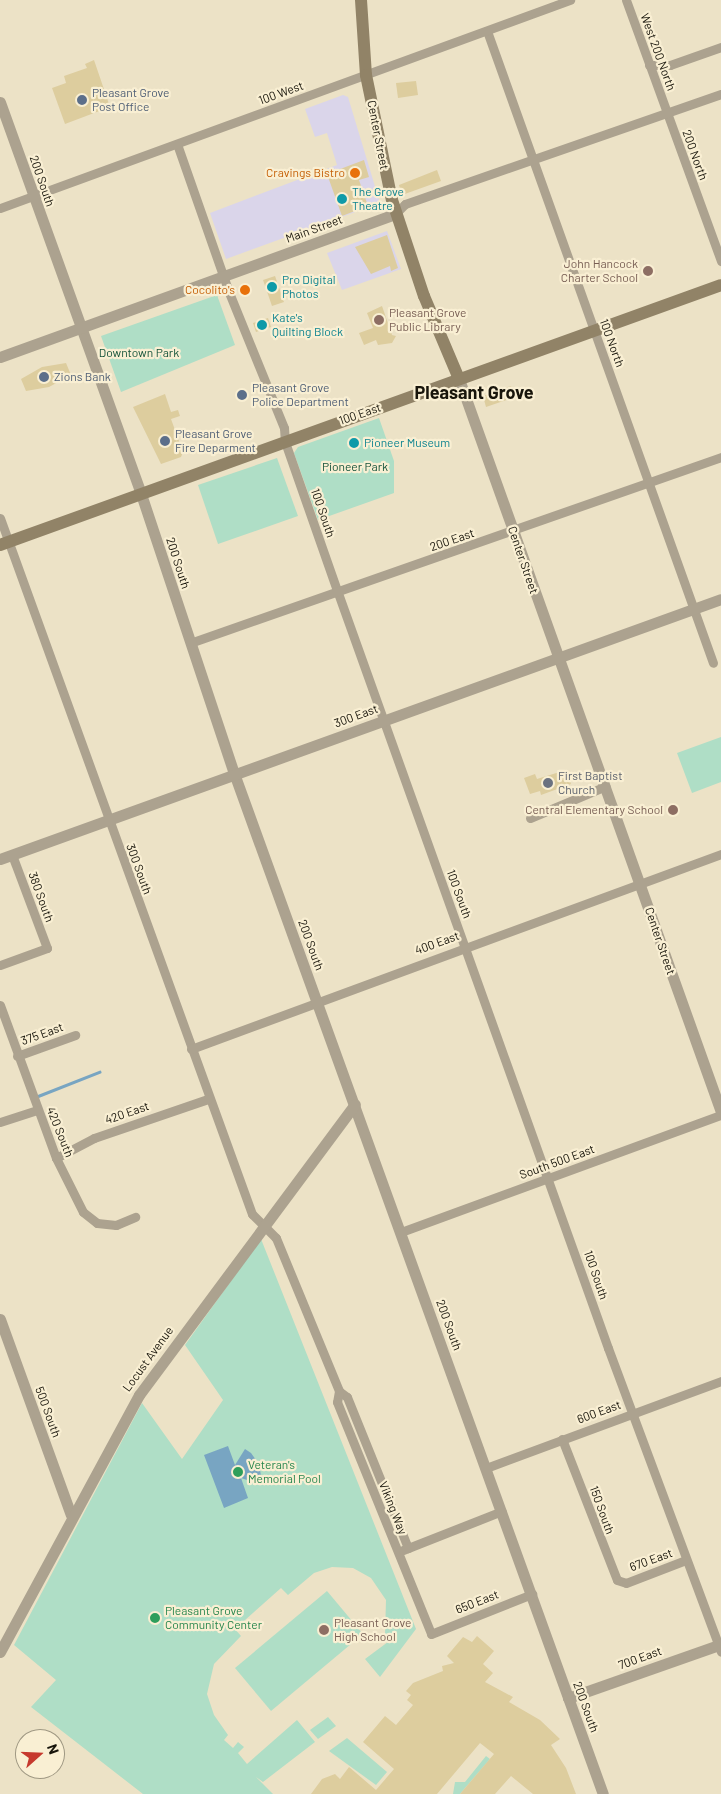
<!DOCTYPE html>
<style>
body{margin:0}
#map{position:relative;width:721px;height:1794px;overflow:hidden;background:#ece2c6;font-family:Barlow,sans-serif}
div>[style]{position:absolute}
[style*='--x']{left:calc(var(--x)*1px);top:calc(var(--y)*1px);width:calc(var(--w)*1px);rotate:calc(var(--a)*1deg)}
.commercial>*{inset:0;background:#dad5ea}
.green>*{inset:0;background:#afdec6}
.water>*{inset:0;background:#78a5c2}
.stream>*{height:2.5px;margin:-1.25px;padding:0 1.25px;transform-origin:1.25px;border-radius:1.25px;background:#78a5c2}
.building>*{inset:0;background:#ddcd9e}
.minor>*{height:9px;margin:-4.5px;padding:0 4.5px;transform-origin:4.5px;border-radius:4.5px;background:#aca28f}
.tertiary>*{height:11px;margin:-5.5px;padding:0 5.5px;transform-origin:5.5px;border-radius:5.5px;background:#aca28f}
.secondary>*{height:12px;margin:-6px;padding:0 6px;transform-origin:6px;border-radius:6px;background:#918367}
.dots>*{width:14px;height:14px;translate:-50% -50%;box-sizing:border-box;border:2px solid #f9efd3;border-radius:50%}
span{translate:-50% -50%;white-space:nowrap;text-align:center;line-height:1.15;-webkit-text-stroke:4.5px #f9efd3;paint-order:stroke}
.street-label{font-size:12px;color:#18150b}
.service-label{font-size:12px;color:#4e5e75}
.left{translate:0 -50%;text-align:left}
.food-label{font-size:12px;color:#c56008}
.right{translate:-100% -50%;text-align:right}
.culture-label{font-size:12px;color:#0d838f}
.education-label{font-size:12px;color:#785e54}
.park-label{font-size:12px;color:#135239}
.worship-label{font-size:12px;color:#5b616d}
.leisure-label{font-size:12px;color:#27864d}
.district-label{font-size:18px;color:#18150b;font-weight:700}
.north{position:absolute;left:15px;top:1729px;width:50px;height:50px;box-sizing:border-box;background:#f9efd3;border:1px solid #9f9883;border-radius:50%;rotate:70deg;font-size:14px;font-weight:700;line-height:20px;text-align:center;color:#18150b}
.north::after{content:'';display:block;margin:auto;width:18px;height:22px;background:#c6392d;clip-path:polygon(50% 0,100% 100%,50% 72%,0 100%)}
</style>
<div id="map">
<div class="commercial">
<i style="clip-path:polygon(343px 95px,348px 97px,380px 203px,226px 259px,210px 213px,337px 165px,327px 133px,315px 137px,305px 109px)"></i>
<i style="clip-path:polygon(387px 231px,401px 269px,342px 290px,327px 253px)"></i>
</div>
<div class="green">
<i style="clip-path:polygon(217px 295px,235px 345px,121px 392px,101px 336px)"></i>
<i style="clip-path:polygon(379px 418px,394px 461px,394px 493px,318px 520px,294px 453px,298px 447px)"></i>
<i style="clip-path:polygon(277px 458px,298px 516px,218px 544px,198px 485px)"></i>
<i style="clip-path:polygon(721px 737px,721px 782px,692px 793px,677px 753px)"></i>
<i style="clip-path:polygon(261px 1239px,416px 1629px,380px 1677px,365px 1659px,396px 1636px,385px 1634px,386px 1600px,371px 1578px,353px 1568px,332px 1567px,314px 1573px,288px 1595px,281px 1588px,235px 1629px,241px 1636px,214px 1664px,207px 1694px,214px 1715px,228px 1735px,224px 1740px,233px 1748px,238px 1742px,244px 1747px,238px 1753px,247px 1764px,297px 1720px,315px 1742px,263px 1782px,256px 1777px,273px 1794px,143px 1794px,31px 1707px,56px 1680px,14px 1645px,142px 1403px,182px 1459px,223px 1400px,185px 1345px)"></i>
<i style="clip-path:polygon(327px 1591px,363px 1634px,271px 1711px,235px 1668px)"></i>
<i style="clip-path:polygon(328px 1717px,336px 1726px,318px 1739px,310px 1730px)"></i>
<i style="clip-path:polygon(347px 1738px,387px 1772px,376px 1785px,329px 1751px)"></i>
<i style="clip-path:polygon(486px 1756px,490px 1759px,460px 1794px,453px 1794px,455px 1782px,465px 1782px)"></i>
</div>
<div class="water">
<i style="clip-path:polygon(228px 1446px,235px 1465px,245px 1449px,251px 1453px,259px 1464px,261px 1476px,259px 1484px,241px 1478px,248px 1498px,224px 1508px,204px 1455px)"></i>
</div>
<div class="stream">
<i style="--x:38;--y:1096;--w:66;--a:-21.5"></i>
</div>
<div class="building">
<i style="clip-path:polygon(94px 60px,110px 107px,65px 124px,52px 88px,66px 83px,64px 76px,87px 68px,85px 64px)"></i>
<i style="clip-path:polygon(416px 81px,418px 95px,398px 98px,396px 83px)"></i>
<i style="clip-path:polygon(364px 160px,369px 177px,359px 180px,368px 206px,342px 216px,327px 174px)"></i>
<i style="clip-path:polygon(437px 170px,441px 181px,402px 195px,399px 185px)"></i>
<i style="clip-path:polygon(387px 235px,398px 268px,391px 271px,390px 266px,371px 274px,355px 247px)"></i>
<i style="clip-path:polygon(275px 276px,284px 302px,272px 306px,263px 280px)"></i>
<i style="clip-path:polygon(382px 306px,392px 335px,396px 336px,392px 343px,378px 345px,376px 340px,364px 345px,359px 333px,373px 328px,367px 313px)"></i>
<i style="clip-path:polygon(268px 318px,271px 327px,256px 332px,253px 323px)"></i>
<i style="clip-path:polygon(66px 363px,71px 375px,49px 387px,26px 391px,21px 379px,42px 367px)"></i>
<i style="clip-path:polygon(511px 386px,515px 397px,486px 407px,483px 396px)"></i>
<i style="clip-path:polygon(165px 394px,171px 412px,178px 410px,180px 416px,171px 419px,183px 452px,181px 457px,161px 464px,133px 407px)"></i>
<i style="clip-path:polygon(566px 770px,571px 784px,541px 795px,540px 791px,530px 794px,524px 778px,535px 774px,537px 779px)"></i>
<i style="clip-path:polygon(477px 1636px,494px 1651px,483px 1664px,493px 1673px,485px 1682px,513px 1697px,509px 1702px,540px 1720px,560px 1739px,551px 1745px,566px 1768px,576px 1794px,533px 1794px,511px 1776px,495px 1794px,460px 1794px,494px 1754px,480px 1743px,437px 1794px,311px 1794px,322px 1779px,335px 1774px,340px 1779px,349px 1767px,376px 1790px,394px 1769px,363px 1742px,385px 1716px,396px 1725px,413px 1705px,407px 1700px,411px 1695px,406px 1691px,413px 1683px,443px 1671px,442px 1666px,454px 1663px,447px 1656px,463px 1637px,472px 1642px)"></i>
</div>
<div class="minor">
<i style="--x:626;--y:0;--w:278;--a:70"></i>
<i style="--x:487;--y:31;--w:671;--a:70.32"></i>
<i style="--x:649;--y:65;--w:21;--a:0"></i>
<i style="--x:670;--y:65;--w:54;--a:-19.4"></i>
<i style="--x:177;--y:144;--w:155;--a:70.7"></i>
<i style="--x:228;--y:290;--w:149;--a:67.9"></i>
<i style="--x:284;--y:428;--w:14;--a:86"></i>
<i style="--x:285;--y:442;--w:160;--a:70.7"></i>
<i style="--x:338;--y:593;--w:802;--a:70.32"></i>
<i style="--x:608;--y:1348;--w:324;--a:69.6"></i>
<i style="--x:0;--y:208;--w:607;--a:-20.05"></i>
<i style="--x:395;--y:214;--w:14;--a:-45"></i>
<i style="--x:405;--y:204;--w:335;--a:-19.2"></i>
<i style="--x:0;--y:518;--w:740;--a:70.1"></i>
<i style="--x:252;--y:1214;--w:34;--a:45"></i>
<i style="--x:276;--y:1238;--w:165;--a:67.6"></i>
<i style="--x:339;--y:1391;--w:10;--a:37"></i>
<i style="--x:347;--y:1397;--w:163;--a:68"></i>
<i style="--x:190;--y:643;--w:563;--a:-19.3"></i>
<i style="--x:530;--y:818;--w:82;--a:-22.8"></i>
<i style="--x:0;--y:965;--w:50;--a:-19.9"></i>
<i style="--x:47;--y:948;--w:99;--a:-110.6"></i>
<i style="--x:0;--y:1005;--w:163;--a:69.9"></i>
<i style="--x:56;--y:1158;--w:60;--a:63.4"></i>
<i style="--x:83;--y:1212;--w:18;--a:38"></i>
<i style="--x:97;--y:1223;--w:19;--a:6"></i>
<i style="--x:116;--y:1225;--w:21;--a:-23"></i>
<i style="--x:191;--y:1049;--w:565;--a:-20.2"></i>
<i style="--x:17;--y:1056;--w:62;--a:-19.9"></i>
<i style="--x:0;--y:1122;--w:39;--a:-18"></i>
<i style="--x:56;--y:1158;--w:43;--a:-27.8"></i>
<i style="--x:94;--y:1138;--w:120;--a:-18.9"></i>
<i style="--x:401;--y:1232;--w:341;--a:-20.1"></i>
<i style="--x:339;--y:1391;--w:11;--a:100"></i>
<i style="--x:337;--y:1402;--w:250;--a:67.9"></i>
<i style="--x:431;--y:1634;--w:109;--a:-21.6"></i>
<i style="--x:562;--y:1439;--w:151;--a:68.7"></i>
<i style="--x:617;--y:1580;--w:9;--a:18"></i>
<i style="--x:626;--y:1583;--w:64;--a:-21"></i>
<i style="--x:486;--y:1468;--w:251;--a:-20.3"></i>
<i style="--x:403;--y:1550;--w:106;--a:-21.5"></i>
</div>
<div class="tertiary">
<i style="--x:0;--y:102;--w:417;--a:70.2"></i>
<i style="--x:141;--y:494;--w:297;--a:71.6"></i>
<i style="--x:235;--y:776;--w:1082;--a:70.13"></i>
<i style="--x:0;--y:357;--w:420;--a:-19.9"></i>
<i style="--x:459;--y:379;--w:778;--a:70.33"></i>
<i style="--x:0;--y:859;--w:766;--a:-19.83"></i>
<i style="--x:0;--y:1319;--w:208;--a:70.1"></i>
<i style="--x:0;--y:1652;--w:292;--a:-61.6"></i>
<i style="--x:139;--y:1395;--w:362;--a:-53.4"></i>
<i style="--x:568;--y:1698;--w:162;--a:-19.4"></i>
</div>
<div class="secondary">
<i style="--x:361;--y:0;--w:75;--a:86.2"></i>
<i style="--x:366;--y:75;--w:128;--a:78.3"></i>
<i style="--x:392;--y:200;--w:101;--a:71.6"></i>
<i style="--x:424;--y:296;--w:90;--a:67.1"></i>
<i style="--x:0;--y:545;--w:766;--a:-19.83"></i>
</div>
<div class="dots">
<i style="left:82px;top:100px;background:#5c6f8a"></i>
<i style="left:355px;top:173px;background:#e8710a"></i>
<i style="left:342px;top:199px;background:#0f9aa8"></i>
<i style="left:648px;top:271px;background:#8d6e63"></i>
<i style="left:272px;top:287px;background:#0f9aa8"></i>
<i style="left:245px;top:290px;background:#e8710a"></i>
<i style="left:379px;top:320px;background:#8d6e63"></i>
<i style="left:262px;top:325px;background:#0f9aa8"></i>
<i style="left:44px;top:377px;background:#5c6f8a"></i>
<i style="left:242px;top:395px;background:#5c6f8a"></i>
<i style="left:165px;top:441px;background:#5c6f8a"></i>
<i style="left:354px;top:443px;background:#0f9aa8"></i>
<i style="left:548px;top:783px;background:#6b7280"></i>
<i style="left:673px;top:810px;background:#8d6e63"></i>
<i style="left:238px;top:1472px;background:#2e9e5b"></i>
<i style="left:155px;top:1618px;background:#2e9e5b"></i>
<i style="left:324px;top:1630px;background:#8d6e63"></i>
</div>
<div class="street-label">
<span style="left:658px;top:52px;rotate:70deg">West 200 North</span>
<span style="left:281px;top:93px;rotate:-20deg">100 West</span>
<span style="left:378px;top:135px;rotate:79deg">Center Street</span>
<span style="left:695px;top:155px;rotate:70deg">200 North</span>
<span style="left:42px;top:181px;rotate:71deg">200 South</span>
<span style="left:314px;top:229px;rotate:-20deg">Main Street</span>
<span style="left:612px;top:343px;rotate:70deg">100 North</span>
<span style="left:360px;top:414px;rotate:-19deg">100 East</span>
<span style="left:323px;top:513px;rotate:71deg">100 South</span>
<span style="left:452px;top:540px;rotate:-19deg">200 East</span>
<span style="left:523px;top:560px;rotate:71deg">Center Street</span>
<span style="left:178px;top:563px;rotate:72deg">200 South</span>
<span style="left:356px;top:716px;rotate:-20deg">300 East</span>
<span style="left:139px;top:869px;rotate:70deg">300 South</span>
<span style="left:459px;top:894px;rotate:70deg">100 South</span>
<span style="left:41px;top:897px;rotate:70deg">380 South</span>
<span style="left:660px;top:941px;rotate:71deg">Center Street</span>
<span style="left:437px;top:943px;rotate:-20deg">400 East</span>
<span style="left:311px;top:945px;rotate:70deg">200 South</span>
<span style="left:42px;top:1034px;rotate:-20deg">375 East</span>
<span style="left:127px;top:1113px;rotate:-19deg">420 East</span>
<span style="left:60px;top:1132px;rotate:68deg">420 South</span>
<span style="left:557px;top:1162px;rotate:-20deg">South 500 East</span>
<span style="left:596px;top:1275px;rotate:71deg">100 South</span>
<span style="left:449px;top:1325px;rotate:70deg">200 South</span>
<span style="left:148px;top:1359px;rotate:-54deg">Locust Avenue</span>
<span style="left:48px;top:1412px;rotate:70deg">500 South</span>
<span style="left:599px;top:1412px;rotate:-20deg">600 East</span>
<span style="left:393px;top:1508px;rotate:68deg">Viking Way</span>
<span style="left:602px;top:1510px;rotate:70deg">150 South</span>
<span style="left:651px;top:1560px;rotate:-20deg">670 East</span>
<span style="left:477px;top:1602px;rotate:-21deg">650 East</span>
<span style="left:640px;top:1658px;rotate:-20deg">700 East</span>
<span style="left:586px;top:1707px;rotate:70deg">200 South</span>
</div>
<div class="service-label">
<span class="left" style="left:92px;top:100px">Pleasant Grove<br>Post Office</span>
<span class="left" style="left:54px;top:377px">Zions Bank</span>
<span class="left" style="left:252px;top:395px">Pleasant Grove<br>Police Department</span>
<span class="left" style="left:175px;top:441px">Pleasant Grove<br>Fire Deparment</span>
</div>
<div class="food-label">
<span class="right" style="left:345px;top:173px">Cravings Bistro</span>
<span class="right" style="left:235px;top:290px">Cocolito's</span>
</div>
<div class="culture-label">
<span class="left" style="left:352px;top:199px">The Grove<br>Theatre</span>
<span class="left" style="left:282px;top:287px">Pro Digital<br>Photos</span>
<span class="left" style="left:272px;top:325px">Kate's<br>Quilting Block</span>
<span class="left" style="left:364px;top:443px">Pioneer Museum</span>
</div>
<div class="education-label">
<span class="right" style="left:638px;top:271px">John Hancock<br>Charter School</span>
<span class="left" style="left:389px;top:320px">Pleasant Grove<br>Public Library</span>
<span class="right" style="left:663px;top:810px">Central Elementary School</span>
<span class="left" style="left:334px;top:1630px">Pleasant Grove<br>High School</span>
</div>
<div class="park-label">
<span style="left:139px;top:353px">Downtown Park</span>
<span style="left:355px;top:467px">Pioneer Park</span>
</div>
<div class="worship-label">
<span class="left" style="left:558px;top:783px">First Baptist<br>Church</span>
</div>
<div class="leisure-label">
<span class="left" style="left:248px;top:1472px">Veteran's<br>Memorial Pool</span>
<span class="left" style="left:165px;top:1618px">Pleasant Grove<br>Community Center</span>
</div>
<div class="district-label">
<span style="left:474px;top:392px">Pleasant Grove</span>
</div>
<div class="north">N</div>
</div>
